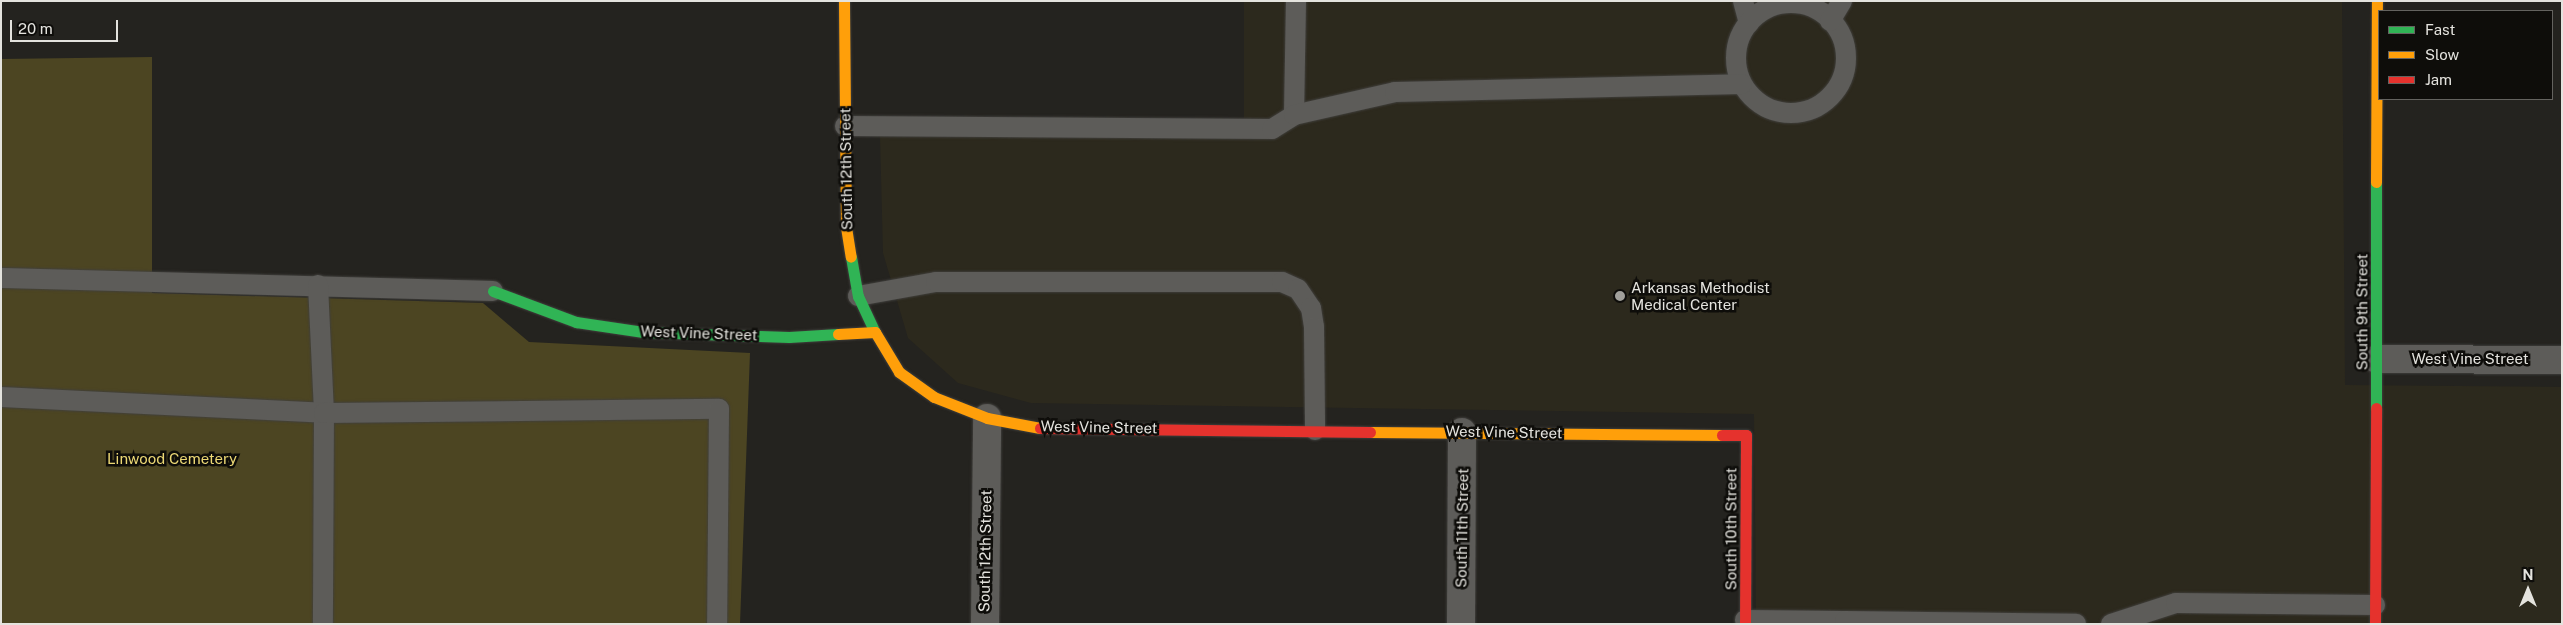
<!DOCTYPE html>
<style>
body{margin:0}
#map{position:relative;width:2563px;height:625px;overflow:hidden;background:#24231f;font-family:"Public Sans",sans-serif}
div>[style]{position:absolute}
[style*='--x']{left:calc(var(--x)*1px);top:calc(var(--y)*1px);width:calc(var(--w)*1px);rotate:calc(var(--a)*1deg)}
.built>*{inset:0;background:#2c291d}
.green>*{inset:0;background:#4c4522}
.roads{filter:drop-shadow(0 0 1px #403f3c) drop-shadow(0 0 1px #403f3c)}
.lane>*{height:20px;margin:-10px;padding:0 10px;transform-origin:10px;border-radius:10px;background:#5d5c59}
.lane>.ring{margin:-10px;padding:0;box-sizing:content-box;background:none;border:20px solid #5d5c59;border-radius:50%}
.street>*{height:28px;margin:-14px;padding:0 14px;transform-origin:14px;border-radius:14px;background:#5d5c59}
.fast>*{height:11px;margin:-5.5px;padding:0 5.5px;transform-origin:5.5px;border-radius:5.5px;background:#30b455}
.slow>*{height:11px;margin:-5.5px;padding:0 5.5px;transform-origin:5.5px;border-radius:5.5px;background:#ff9f0a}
.jam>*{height:11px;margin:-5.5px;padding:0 5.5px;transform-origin:5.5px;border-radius:5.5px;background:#e5322d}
.dots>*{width:14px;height:14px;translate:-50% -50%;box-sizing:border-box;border:2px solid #0e0d0a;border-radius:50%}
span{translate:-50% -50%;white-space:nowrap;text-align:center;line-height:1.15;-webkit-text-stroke:5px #0e0d0a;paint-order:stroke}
.street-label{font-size:15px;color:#e4e3de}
.poi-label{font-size:15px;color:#e4e3de}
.left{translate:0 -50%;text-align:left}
.park-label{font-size:15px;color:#ecd875}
.frame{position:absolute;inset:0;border:2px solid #e4e3de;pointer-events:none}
.legend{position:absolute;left:2378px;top:10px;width:175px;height:90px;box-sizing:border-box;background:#0e0d0a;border:1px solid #64635f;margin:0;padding:6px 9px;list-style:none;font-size:15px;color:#e4e3de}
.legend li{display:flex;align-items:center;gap:10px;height:25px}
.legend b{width:25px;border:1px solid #64635f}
.north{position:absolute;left:2503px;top:565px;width:50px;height:50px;-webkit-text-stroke:4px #0e0d0a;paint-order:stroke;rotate:0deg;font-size:14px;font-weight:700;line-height:20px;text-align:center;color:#e4e3de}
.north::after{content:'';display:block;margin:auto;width:18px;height:22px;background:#e4e3de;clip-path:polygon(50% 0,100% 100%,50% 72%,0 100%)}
.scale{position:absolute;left:10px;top:20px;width:108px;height:22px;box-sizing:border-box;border:2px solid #e4e3de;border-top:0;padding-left:6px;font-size:15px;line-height:18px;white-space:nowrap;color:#e4e3de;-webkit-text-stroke:4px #0e0d0a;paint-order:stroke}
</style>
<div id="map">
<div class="built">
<i style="clip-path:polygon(1244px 1px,2342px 1px,2345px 385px,2562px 387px,2562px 624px,1756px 624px,1754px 414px,1031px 403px,958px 383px,908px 338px,883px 253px,880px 136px,1244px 133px)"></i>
</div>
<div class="green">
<i style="clip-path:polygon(152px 57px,152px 293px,483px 303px,529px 342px,750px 353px,740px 624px,1px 624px,1px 59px)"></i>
</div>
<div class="roads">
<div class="lane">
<i style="--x:1743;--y:1;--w:23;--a:75"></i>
<i class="ring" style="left:1736px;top:3px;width:90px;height:90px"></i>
<i style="--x:1830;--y:21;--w:23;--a:-59"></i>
<i style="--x:1294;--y:115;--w:114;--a:-89"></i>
<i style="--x:845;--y:126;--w:427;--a:0.4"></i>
<i style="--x:1272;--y:129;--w:26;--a:-32"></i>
<i style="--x:1294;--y:115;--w:104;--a:-12.8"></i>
<i style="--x:1395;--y:92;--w:347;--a:-1.3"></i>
<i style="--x:1;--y:278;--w:492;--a:1.5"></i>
<i style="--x:318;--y:285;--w:128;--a:87.3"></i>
<i style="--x:324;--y:413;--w:211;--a:90.3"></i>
<i style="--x:858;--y:296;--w:79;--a:-10.2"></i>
<i style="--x:936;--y:282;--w:346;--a:0"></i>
<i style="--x:1282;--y:282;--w:17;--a:24"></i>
<i style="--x:1298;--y:289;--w:23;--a:56"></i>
<i style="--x:1311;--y:308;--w:19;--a:81"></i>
<i style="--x:1314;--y:327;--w:103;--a:89.4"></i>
<i style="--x:1;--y:397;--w:323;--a:2.8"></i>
<i style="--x:324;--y:413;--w:395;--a:-0.6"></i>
<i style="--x:719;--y:409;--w:215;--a:90.5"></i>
<i style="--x:1745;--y:620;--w:100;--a:0.6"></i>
<i style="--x:1845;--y:624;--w:3;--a:-90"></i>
<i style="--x:1845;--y:621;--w:231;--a:0.7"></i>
<i style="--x:2111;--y:624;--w:68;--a:-17.9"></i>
<i style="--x:2176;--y:603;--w:199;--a:0.6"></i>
</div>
<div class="street">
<i style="--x:2377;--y:359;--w:185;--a:0.3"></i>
<i style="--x:985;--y:624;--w:206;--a:-89.4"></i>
<i style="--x:1461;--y:624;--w:192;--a:-89.7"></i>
</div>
<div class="fast">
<i style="--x:851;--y:257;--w:40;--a:80"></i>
<i style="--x:858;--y:296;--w:40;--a:65"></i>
<i style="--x:493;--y:291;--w:89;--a:20.5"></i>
<i style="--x:576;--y:322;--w:68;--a:8.5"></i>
<i style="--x:643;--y:332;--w:146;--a:2"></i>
<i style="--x:789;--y:337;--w:49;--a:-3.5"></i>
<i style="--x:2376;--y:408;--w:226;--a:-90"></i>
</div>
<div class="slow">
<i style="--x:844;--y:1;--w:226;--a:89.5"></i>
<i style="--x:846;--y:227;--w:30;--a:81"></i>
<i style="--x:2376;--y:182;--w:181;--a:-89.7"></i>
<i style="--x:838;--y:334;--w:37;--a:-3"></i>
<i style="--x:875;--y:332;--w:47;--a:59"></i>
<i style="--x:899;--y:372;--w:43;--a:35.5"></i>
<i style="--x:934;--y:397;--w:57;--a:21.6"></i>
<i style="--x:987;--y:418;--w:54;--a:10.7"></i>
<i style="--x:1370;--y:432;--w:352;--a:0.5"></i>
</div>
<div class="jam">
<i style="--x:1040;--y:428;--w:330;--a:0.7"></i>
<i style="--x:1722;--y:435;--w:24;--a:0"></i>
<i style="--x:1746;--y:435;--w:189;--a:90.3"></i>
<i style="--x:2375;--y:624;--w:216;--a:-89.7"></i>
</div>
</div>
<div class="dots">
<i style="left:1620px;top:296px;background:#a1a09b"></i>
</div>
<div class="street-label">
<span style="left:846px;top:169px;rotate:-91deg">South 12th Street</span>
<span style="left:2362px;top:312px;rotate:-90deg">South 9th Street</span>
<span style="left:699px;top:333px;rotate:2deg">West Vine Street</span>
<span style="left:2470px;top:359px">West Vine Street</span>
<span style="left:1099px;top:427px;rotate:1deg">West Vine Street</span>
<span style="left:1504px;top:432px;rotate:1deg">West Vine Street</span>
<span style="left:1462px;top:528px;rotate:-89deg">South 11th Street</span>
<span style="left:1731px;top:529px;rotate:-90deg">South 10th Street</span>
<span style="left:985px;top:551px;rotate:-89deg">South 12th Street</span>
</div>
<div class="poi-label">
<span class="left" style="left:1631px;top:296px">Arkansas Methodist<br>Medical Center</span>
</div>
<div class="park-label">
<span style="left:172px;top:459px">Linwood Cemetery</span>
</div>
<div class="frame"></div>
<ul class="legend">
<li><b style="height:6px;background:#30b455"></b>Fast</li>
<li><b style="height:6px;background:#ff9f0a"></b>Slow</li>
<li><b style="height:6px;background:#e5322d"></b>Jam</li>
</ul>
<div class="north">N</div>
<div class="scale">20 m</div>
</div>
